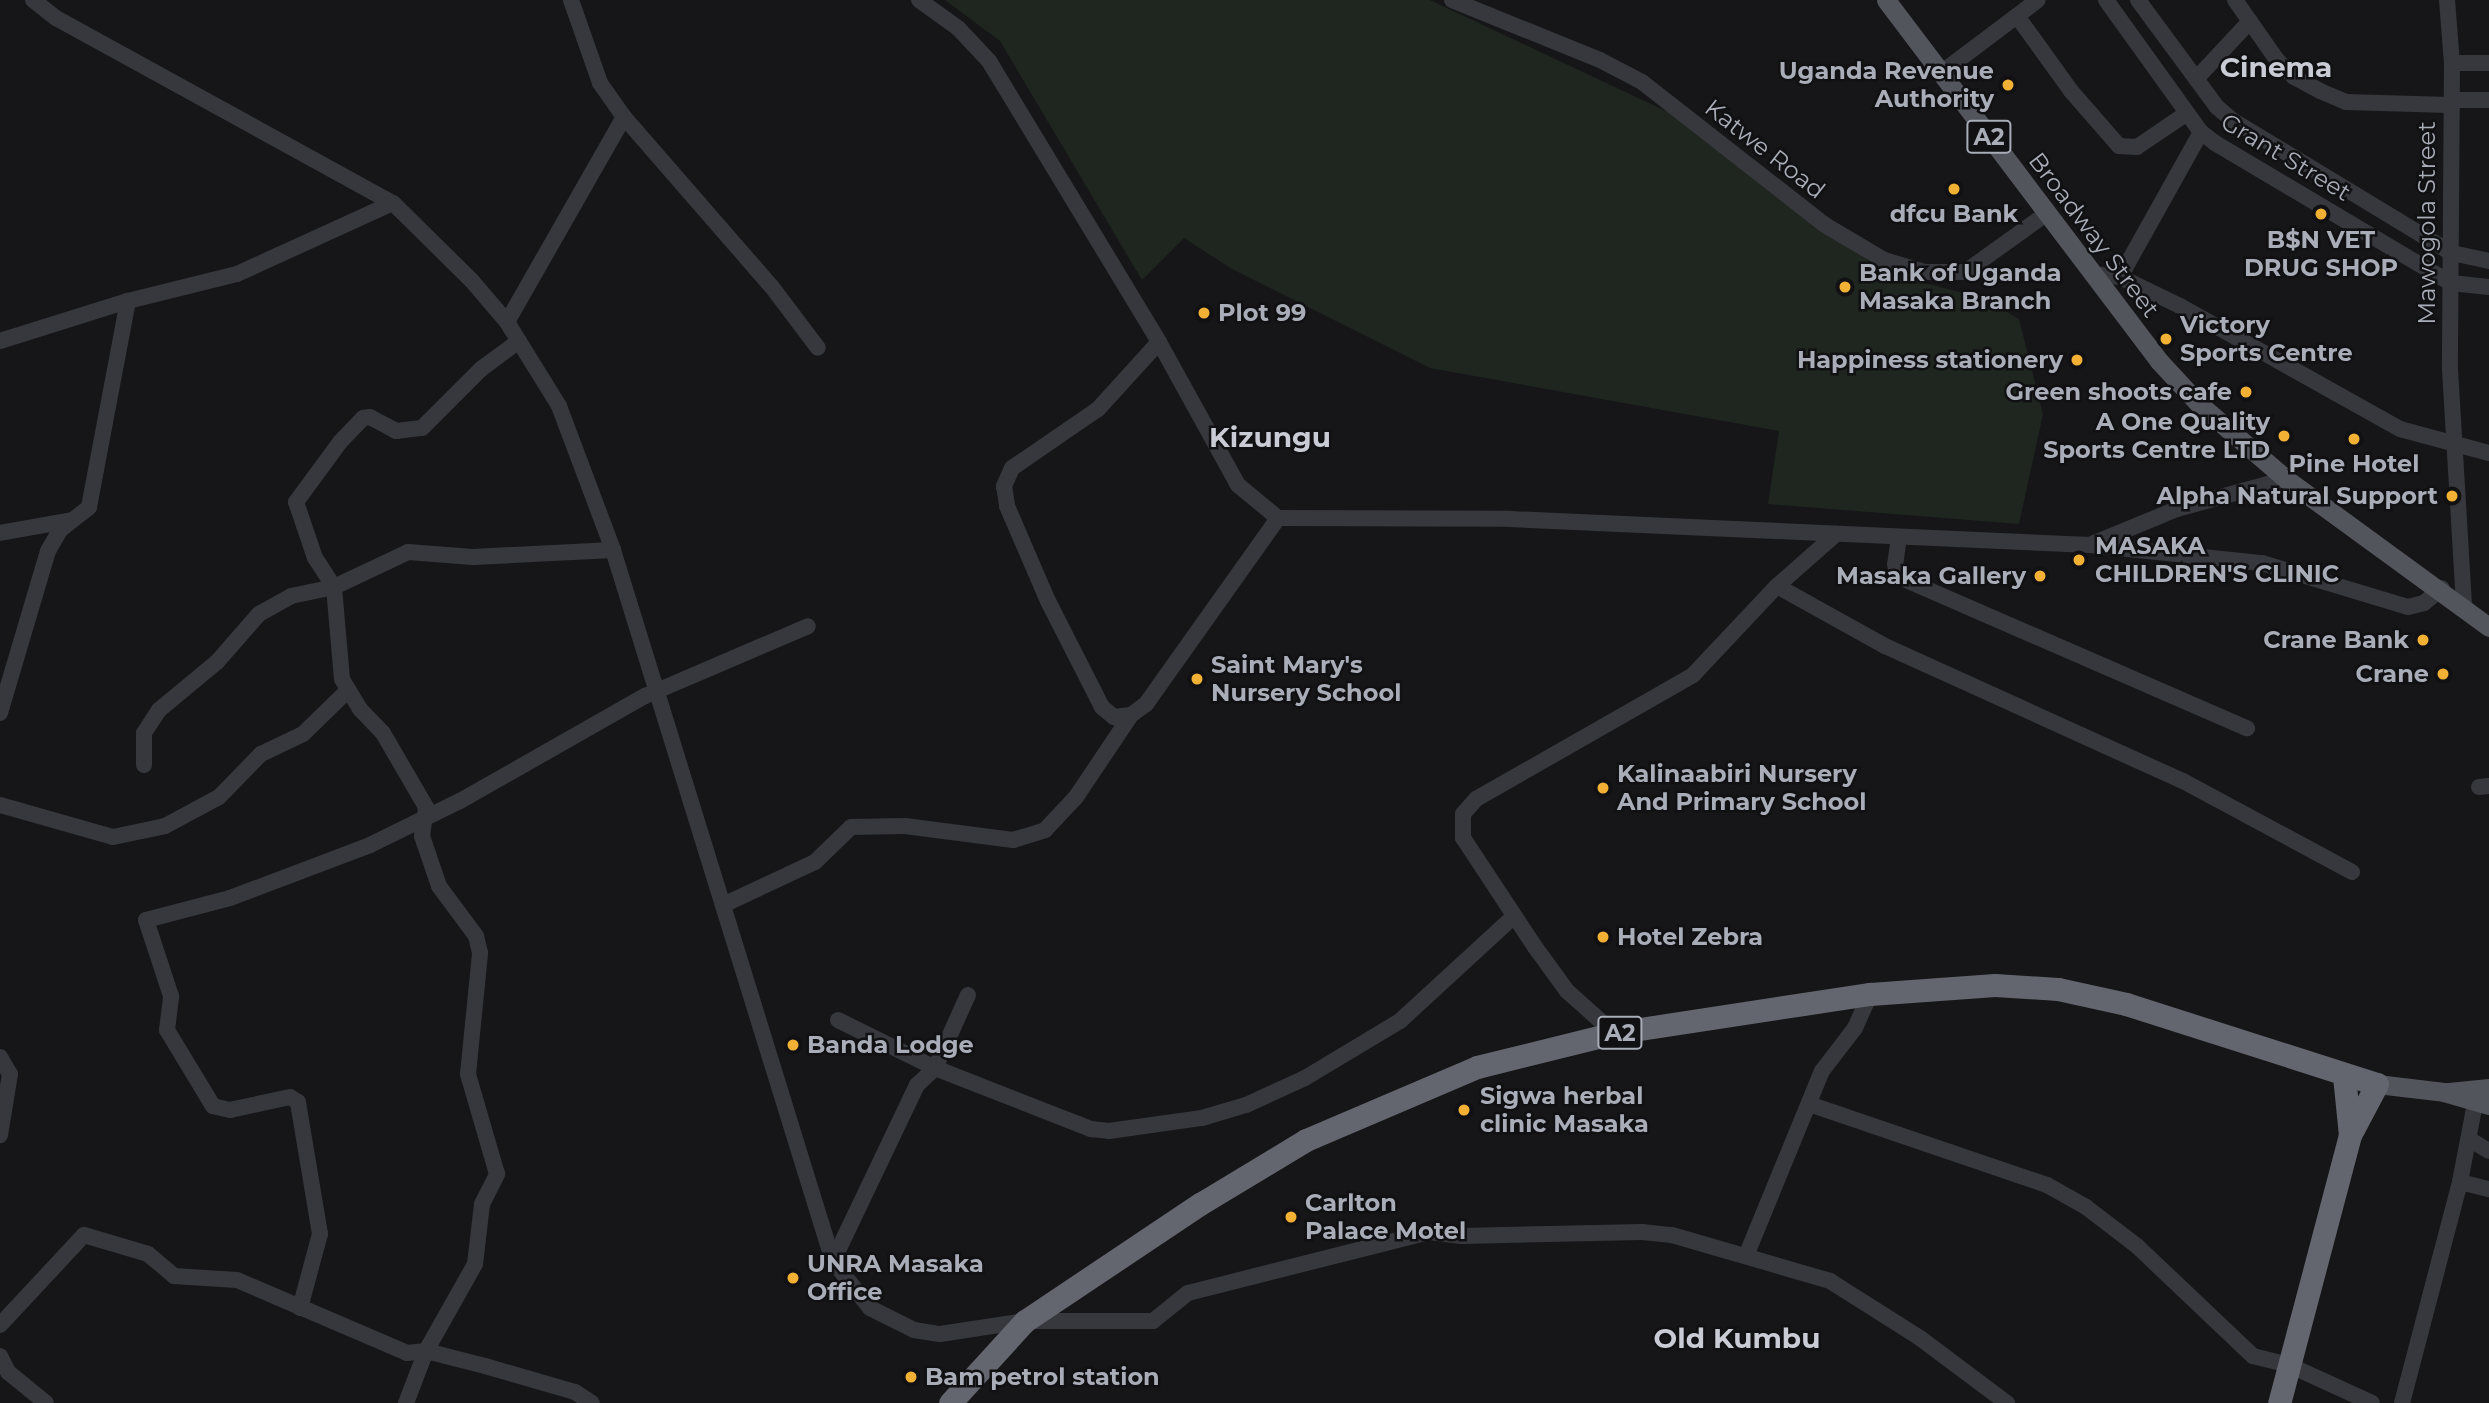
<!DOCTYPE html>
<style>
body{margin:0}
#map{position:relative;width:2489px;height:1403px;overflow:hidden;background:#161618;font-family:Montserrat,sans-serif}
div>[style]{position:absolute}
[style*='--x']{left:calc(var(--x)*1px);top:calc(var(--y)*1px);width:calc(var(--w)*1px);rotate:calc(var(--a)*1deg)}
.green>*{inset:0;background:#1e261f}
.minor>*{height:16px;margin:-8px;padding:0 8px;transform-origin:8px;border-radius:8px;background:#37383d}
.major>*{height:19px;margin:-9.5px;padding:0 9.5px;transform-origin:9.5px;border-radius:9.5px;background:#53555c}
.highway>*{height:23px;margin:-11.5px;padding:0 11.5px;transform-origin:11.5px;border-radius:11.5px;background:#63666e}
.dots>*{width:19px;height:19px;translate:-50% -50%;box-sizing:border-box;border:4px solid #111113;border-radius:50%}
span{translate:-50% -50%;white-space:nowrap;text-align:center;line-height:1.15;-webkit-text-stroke:5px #111113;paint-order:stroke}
.shield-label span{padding:2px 5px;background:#111113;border:2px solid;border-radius:5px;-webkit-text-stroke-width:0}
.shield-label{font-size:23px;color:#a8adb8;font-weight:700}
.poi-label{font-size:24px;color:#a8adb8;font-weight:700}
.right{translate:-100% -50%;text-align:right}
.left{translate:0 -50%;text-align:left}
.street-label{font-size:24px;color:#a8adb8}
.quarter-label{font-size:28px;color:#c9ccd4;font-weight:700}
</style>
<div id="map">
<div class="green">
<i style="clip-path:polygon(945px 0,1430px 0,1702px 128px,1881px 271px,1985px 299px,2019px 319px,2043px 414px,2019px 524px,1768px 504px,1779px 431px,1430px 368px,1232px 269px,1184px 238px,1142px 280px,1000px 41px)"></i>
</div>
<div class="minor">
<i style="--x:33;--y:0;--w:29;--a:38"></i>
<i style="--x:56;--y:18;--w:384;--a:28.8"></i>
<i style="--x:393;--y:203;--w:111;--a:44.6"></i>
<i style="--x:472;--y:281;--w:54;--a:49.5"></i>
<i style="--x:507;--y:322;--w:99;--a:58.2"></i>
<i style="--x:559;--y:406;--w:154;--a:69.4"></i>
<i style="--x:613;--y:550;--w:744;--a:72.81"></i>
<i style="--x:833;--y:1261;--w:60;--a:51.8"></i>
<i style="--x:870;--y:1308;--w:49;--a:26.6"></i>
<i style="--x:914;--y:1330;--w:26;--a:9"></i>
<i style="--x:940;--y:1334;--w:86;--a:-8.7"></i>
<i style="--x:1025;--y:1321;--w:128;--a:0"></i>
<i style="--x:1153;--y:1321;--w:45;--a:-38.7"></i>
<i style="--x:1188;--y:1293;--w:249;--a:-14.2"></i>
<i style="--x:1429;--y:1232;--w:33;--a:7"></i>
<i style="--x:1462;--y:1236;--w:180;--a:-1.3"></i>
<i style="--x:1642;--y:1232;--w:30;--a:6"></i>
<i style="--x:1672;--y:1235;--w:165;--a:16.2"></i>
<i style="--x:1830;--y:1281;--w:107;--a:32.3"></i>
<i style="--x:1920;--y:1338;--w:109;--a:36.8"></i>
<i style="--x:571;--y:0;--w:88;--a:70.7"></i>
<i style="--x:600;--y:83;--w:42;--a:54.8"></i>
<i style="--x:624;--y:117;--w:225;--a:49"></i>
<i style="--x:772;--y:287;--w:76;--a:53"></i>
<i style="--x:919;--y:0;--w:48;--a:35.7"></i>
<i style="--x:958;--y:28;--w:45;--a:46.8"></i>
<i style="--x:989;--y:61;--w:328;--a:58.8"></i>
<i style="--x:1159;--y:342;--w:163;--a:61.1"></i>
<i style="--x:1238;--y:485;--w:52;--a:39.5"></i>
<i style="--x:1278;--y:518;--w:232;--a:0.2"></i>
<i style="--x:1510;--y:519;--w:581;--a:2.57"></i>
<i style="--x:2090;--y:545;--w:173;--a:6"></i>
<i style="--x:2262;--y:563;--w:152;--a:16.8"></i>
<i style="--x:2408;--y:607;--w:16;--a:-14"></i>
<i style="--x:2424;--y:603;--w:23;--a:-40"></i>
<i style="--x:1452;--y:0;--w:160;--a:22.1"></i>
<i style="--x:1600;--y:60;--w:47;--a:27.6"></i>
<i style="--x:1642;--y:82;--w:232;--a:38"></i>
<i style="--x:1825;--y:225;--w:69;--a:30.7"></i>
<i style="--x:1884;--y:260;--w:43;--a:16.3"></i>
<i style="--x:1925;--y:272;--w:40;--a:0"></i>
<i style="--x:1965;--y:272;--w:100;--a:-35.6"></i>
<i style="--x:2106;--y:0;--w:163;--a:54.3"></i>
<i style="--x:2201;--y:132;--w:18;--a:38"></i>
<i style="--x:2215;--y:143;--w:274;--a:30.7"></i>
<i style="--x:2451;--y:283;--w:38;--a:6"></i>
<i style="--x:2138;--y:0;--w:133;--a:53.6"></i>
<i style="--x:2217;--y:107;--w:20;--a:41"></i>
<i style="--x:2232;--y:120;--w:257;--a:31.2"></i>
<i style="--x:2452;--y:253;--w:38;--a:12"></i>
<i style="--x:2235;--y:0;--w:73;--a:55"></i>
<i style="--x:2277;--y:60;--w:24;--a:45"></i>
<i style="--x:2294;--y:77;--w:30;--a:28"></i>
<i style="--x:2320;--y:91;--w:28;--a:23"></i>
<i style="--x:2346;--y:102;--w:103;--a:1.7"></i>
<i style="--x:2447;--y:0;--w:63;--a:85.5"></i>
<i style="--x:2452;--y:63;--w:306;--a:90.4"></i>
<i style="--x:2450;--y:369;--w:236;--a:86.6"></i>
<i style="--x:2017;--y:16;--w:92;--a:54.2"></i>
<i style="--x:2071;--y:91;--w:73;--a:48.9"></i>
<i style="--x:2119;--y:146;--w:18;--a:3"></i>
<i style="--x:2137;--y:147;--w:60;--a:-34.2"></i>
<i style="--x:2452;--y:63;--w:37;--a:0"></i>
<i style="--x:1941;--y:73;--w:121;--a:-37"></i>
<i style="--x:2196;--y:79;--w:79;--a:-47"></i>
<i style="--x:2451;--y:100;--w:38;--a:0"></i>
<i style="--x:2092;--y:274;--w:28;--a:6"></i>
<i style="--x:2120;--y:277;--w:67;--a:25.8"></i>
<i style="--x:2180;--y:306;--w:252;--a:29.2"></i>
<i style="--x:2400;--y:429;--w:92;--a:15.1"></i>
<i style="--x:2120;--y:277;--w:166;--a:-60.8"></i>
<i style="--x:507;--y:322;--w:236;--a:-60.3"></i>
<i style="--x:0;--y:341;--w:134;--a:-17.4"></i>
<i style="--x:128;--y:301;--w:112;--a:-13.9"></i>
<i style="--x:237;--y:274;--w:171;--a:-24.5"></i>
<i style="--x:1159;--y:342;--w:91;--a:132.3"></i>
<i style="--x:1098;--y:409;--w:104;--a:145.5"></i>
<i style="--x:1012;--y:468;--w:20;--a:114"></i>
<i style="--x:1004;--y:486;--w:20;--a:81"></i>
<i style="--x:1007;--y:506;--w:103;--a:66.7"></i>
<i style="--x:1048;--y:601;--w:119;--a:63"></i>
<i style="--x:1102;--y:707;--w:16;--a:40"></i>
<i style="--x:1114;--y:717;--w:17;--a:-7"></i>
<i style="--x:1131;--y:715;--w:19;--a:-36"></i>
<i style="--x:1146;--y:704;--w:228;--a:-54.6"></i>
<i style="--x:0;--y:533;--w:73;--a:-10.2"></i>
<i style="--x:1899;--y:537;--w:27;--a:98"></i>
<i style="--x:1895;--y:564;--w:9;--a:77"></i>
<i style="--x:1897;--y:573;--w:11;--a:38"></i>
<i style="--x:1906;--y:580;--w:372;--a:23.5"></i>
<i style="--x:2092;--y:544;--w:92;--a:-22.4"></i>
<i style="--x:2177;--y:509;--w:113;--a:-15.4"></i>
<i style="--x:1777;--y:586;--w:124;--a:29.1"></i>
<i style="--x:1885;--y:646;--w:327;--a:24.4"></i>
<i style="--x:2183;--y:781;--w:192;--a:28.3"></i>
<i style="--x:0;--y:713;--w:169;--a:-73.5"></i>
<i style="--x:48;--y:551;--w:24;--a:-60"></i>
<i style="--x:60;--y:530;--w:37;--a:-38"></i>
<i style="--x:89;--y:507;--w:210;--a:-79.3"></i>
<i style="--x:144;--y:765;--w:32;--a:-90"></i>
<i style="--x:144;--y:733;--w:27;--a:-57"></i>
<i style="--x:159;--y:710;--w:75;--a:-39.6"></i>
<i style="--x:217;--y:662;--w:64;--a:-48.8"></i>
<i style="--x:259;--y:614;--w:37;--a:-29"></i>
<i style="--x:291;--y:596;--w:44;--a:-11.8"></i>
<i style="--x:334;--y:587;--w:35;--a:-123"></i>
<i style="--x:315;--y:558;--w:59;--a:-108.7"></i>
<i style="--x:296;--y:502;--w:74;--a:-53.7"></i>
<i style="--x:340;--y:442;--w:33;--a:-46"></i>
<i style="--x:363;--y:418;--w:7;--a:-8"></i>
<i style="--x:370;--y:417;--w:30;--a:28"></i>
<i style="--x:396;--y:431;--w:26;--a:-7"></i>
<i style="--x:422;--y:428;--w:83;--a:-45"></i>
<i style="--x:481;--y:369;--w:47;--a:-36.4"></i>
<i style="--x:2479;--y:787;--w:10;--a:-6"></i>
<i style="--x:0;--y:805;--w:117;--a:15.8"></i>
<i style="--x:113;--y:837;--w:53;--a:-11.9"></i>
<i style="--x:165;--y:826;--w:61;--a:-28.2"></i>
<i style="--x:219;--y:797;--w:60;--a:-45.7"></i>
<i style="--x:261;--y:754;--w:47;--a:-25.5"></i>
<i style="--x:303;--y:734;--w:62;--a:-44.3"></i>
<i style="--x:723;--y:905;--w:102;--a:-25.1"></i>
<i style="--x:815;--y:862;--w:50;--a:-44.2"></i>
<i style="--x:851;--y:827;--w:54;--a:-1.1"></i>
<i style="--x:905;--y:826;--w:109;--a:7.4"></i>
<i style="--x:1013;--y:840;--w:34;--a:-17"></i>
<i style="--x:1045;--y:830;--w:45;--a:-46.8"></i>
<i style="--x:1076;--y:797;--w:99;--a:-56.1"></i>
<i style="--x:838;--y:1020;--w:108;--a:26.3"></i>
<i style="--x:935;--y:1068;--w:80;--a:-65.7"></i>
<i style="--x:1614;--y:1033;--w:63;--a:-138.2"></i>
<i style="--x:1567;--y:991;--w:54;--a:-126"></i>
<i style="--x:1535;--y:947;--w:131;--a:-123.4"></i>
<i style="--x:1463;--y:838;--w:24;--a:-90"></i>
<i style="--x:1463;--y:814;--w:20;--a:-49"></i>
<i style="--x:1476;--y:799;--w:250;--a:-29.7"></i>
<i style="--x:1693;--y:675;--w:122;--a:-46.7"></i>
<i style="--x:1777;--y:586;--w:79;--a:-41.4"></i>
<i style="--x:0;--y:1057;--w:20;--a:60"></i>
<i style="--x:10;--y:1074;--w:62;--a:99.3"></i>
<i style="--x:1809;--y:1104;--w:251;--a:18.8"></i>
<i style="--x:2047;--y:1185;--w:45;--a:29.4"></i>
<i style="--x:2086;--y:1207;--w:64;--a:37.4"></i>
<i style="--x:2137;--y:1246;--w:160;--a:43.5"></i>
<i style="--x:2253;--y:1356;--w:37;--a:14"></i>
<i style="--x:2289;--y:1365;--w:91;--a:24.6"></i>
<i style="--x:2469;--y:1139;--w:23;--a:31"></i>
<i style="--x:2460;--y:1182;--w:30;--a:14"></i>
<i style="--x:1746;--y:1256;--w:200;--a:-67.7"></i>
<i style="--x:1822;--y:1071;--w:54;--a:-52.5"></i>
<i style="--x:1855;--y:1028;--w:37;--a:-66"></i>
<i style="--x:833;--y:1261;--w:195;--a:-64.5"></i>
<i style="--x:917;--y:1085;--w:25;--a:-43"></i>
<i style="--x:935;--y:1068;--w:168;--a:21.4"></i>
<i style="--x:1091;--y:1129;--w:18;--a:6"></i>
<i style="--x:1109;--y:1131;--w:94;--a:-8"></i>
<i style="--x:1202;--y:1118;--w:46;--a:-16.5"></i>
<i style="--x:1246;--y:1105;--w:65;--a:-24.6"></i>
<i style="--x:1305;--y:1078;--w:111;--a:-31"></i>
<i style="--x:1400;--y:1021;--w:155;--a:-42.6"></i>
<i style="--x:300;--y:1308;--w:77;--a:-74.9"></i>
<i style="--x:320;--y:1234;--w:134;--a:-99.5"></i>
<i style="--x:298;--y:1102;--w:9;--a:-148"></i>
<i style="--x:290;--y:1097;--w:61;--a:167.8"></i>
<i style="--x:230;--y:1110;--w:17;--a:-167"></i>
<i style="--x:213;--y:1106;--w:89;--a:-121.2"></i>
<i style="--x:167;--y:1030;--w:34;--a:-83"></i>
<i style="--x:171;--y:996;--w:80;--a:-108.2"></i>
<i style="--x:146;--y:920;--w:87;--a:-14.7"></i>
<i style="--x:230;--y:898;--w:150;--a:-20.7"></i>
<i style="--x:370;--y:845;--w:100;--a:-26.1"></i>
<i style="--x:460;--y:801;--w:213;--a:-29.6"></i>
<i style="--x:645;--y:696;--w:177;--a:-23.2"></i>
<i style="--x:0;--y:1325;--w:123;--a:-47"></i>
<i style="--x:84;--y:1235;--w:67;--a:16.5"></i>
<i style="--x:148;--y:1254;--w:34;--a:40"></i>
<i style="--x:174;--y:1276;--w:63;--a:3.6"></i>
<i style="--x:237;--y:1280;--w:185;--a:23.2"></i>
<i style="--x:407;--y:1353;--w:19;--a:-6"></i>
<i style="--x:426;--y:1351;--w:61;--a:14.3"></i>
<i style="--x:485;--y:1366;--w:94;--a:16.1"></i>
<i style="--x:575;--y:1392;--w:20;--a:33"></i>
<i style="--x:0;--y:1356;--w:18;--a:63"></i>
<i style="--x:8;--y:1372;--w:49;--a:39.2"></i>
<i style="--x:406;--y:1403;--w:56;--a:-69"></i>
<i style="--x:426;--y:1351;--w:100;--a:-60.6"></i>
<i style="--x:475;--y:1264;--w:60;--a:-83.3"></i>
<i style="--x:482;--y:1204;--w:34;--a:-63"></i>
<i style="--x:497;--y:1174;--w:104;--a:-106.2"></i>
<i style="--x:468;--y:1074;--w:122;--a:-84.3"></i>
<i style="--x:480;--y:953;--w:17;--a:-103"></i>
<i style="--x:476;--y:936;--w:62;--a:-126.5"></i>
<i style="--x:439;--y:886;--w:53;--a:-108.8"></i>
<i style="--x:422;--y:836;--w:29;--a:-82"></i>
<i style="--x:426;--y:807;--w:86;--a:-120.2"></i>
<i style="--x:383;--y:733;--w:33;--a:-134"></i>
<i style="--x:360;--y:709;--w:35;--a:-121"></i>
<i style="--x:342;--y:679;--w:92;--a:-95"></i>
<i style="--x:334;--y:587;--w:82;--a:-25.3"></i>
<i style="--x:408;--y:552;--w:65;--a:4.4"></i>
<i style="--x:473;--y:557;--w:140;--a:-2.9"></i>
<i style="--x:2402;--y:1403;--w:228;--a:-75.3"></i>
<i style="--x:2460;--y:1182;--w:91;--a:-79.2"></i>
</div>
<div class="major">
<i style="--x:1886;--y:0;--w:453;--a:52.9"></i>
<i style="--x:2159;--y:361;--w:59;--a:47.1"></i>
<i style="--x:2199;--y:404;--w:115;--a:40.8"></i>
<i style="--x:2286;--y:479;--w:251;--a:36.1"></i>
<i style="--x:2377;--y:1084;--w:67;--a:6.8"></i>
<i style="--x:2444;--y:1092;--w:47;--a:16.1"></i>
<i style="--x:2449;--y:1092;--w:40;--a:-5.7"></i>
</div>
<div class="highway">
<i style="--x:2344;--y:1076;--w:59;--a:84.2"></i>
<i style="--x:950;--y:1403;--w:111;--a:-47.6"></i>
<i style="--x:1025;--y:1321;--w:211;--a:-33.8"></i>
<i style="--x:1200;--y:1204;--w:124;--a:-31.1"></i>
<i style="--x:1306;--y:1140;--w:186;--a:-23.1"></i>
<i style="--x:1477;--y:1067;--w:141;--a:-13.9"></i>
<i style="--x:1614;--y:1033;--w:259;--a:-8.7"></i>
<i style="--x:1870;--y:994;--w:125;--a:-4.1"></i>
<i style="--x:1995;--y:985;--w:63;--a:3.6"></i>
<i style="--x:2058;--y:989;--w:70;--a:12.4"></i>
<i style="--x:2126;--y:1004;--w:263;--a:17.7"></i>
<i style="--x:2377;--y:1084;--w:58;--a:117.9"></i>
<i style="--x:2350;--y:1135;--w:277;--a:104.8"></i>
</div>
<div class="dots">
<i style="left:2008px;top:85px;background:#f2b134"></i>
<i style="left:1954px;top:189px;background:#f2b134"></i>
<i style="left:2321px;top:214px;background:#f2b134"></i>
<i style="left:1845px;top:287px;background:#f2b134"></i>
<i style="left:1204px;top:313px;background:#f2b134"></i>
<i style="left:2166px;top:339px;background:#f2b134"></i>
<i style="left:2077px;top:360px;background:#f2b134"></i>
<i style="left:2246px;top:392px;background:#f2b134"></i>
<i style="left:2284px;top:436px;background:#f2b134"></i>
<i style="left:2354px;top:439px;background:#f2b134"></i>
<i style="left:2452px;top:496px;background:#f2b134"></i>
<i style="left:2079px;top:560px;background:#f2b134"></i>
<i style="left:2040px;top:576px;background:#f2b134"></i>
<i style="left:2423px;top:640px;background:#f2b134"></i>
<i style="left:2443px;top:674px;background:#f2b134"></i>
<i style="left:1197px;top:679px;background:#f2b134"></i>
<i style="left:1603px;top:788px;background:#f2b134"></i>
<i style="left:1603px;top:937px;background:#f2b134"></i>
<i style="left:793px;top:1045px;background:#f2b134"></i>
<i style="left:1464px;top:1110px;background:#f2b134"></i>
<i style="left:1291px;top:1217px;background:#f2b134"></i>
<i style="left:793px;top:1278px;background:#f2b134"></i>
<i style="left:911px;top:1377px;background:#f2b134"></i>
</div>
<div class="shield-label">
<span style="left:1989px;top:137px">A2</span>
<span style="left:1620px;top:1033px">A2</span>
</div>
<div class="poi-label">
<span class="right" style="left:1994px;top:85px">Uganda Revenue<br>Authority</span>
<span style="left:1954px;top:214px">dfcu Bank</span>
<span style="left:2321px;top:254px">B$N VET<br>DRUG SHOP</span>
<span class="left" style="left:1859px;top:287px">Bank of Uganda<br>Masaka Branch</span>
<span class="left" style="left:1218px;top:313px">Plot 99</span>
<span class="left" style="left:2180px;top:339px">Victory<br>Sports Centre</span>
<span class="right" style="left:2063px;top:360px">Happiness stationery</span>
<span class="right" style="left:2232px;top:392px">Green shoots cafe</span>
<span class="right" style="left:2270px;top:436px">A One Quality<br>Sports Centre LTD</span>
<span style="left:2354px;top:464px">Pine Hotel</span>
<span class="right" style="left:2438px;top:496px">Alpha Natural Support</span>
<span class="left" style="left:2095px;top:560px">MASAKA<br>CHILDREN'S CLINIC</span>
<span class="right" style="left:2026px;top:576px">Masaka Gallery</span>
<span class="right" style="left:2409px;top:640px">Crane Bank</span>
<span class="left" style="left:1211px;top:679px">Saint Mary's<br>Nursery School</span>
<span class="right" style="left:2429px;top:674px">Crane</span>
<span class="left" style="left:1617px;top:788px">Kalinaabiri Nursery<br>And Primary School</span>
<span class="left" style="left:1617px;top:937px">Hotel Zebra</span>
<span class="left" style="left:807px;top:1045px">Banda Lodge</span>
<span class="left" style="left:1480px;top:1110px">Sigwa herbal<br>clinic Masaka</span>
<span class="left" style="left:1305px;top:1217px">Carlton<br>Palace Motel</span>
<span class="left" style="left:807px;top:1278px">UNRA Masaka<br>Office</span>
<span class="left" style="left:925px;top:1377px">Bam petrol station</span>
</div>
<div class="street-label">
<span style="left:1765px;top:149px;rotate:38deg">Katwe Road</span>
<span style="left:2286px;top:157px;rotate:31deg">Grant Street</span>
<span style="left:2427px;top:223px;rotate:-90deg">Mawogola Street</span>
<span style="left:2094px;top:235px;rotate:53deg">Broadway Street</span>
</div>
<div class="quarter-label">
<span style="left:2276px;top:67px">Cinema</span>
<span style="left:1270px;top:437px">Kizungu</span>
<span style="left:1737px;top:1338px">Old Kumbu</span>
</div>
</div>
